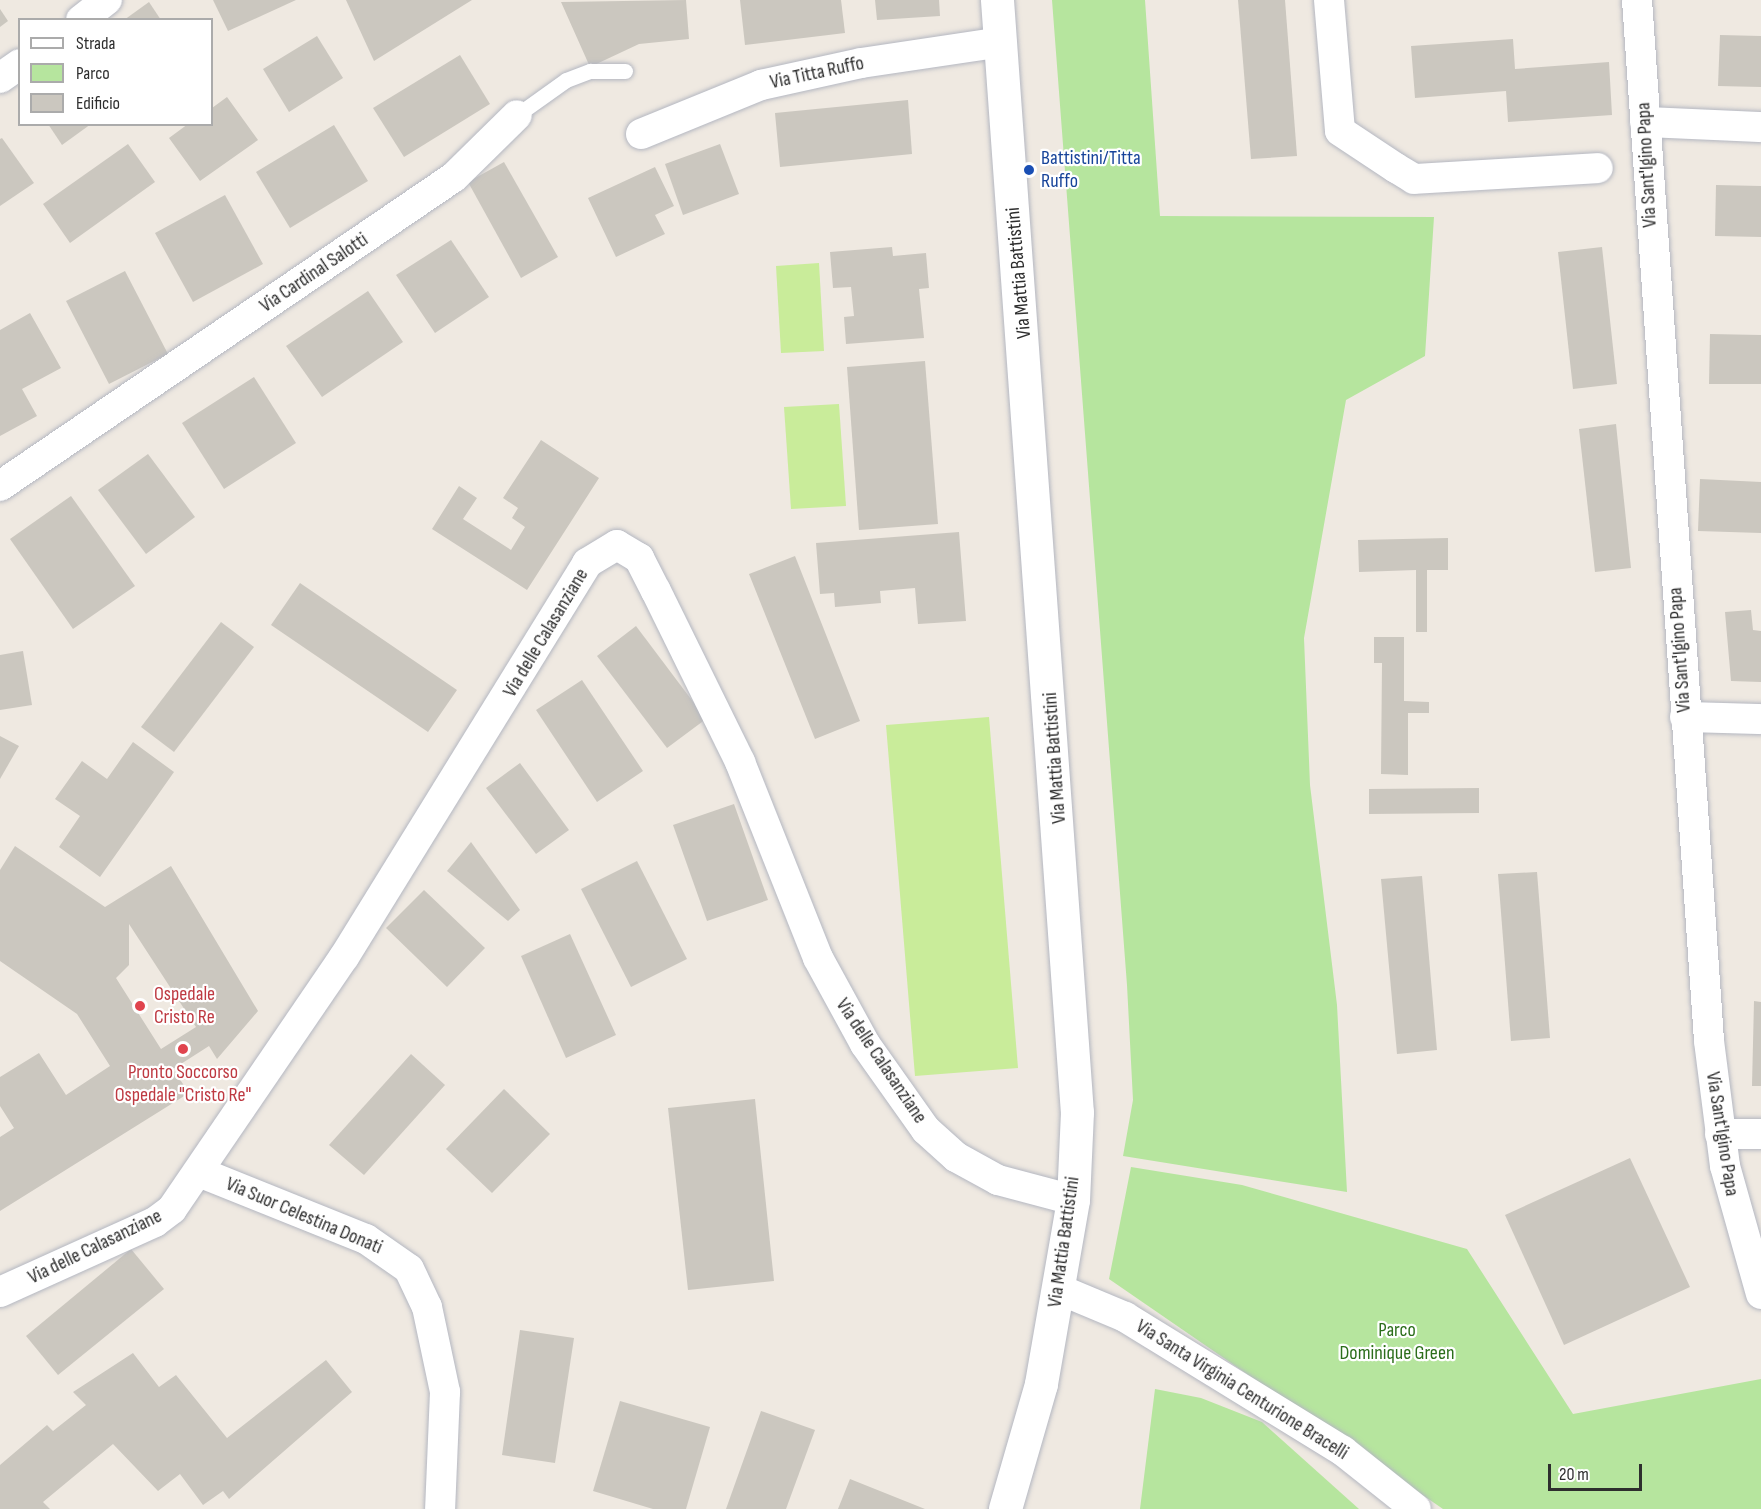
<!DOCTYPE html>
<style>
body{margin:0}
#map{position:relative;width:1761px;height:1509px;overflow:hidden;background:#efe9e1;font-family:"Sofia Sans Condensed",sans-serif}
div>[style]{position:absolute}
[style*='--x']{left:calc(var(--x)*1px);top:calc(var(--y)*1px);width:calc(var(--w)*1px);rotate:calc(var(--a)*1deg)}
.green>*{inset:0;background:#b6e59e}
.pitch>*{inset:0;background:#c9ec9a}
.building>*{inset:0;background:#cbc7bf}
.roads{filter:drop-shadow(0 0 2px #b4b7c1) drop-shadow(0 0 2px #b4b7c1)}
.lane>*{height:15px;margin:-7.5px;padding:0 7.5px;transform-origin:7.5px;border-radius:7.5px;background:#fff}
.street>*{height:30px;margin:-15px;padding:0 15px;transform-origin:15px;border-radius:15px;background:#fff}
.secondary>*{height:33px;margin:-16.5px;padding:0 16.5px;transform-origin:16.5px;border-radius:16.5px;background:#fff}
.dots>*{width:16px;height:16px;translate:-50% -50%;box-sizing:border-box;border:3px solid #fff;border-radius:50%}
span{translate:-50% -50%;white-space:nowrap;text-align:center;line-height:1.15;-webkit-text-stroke:4.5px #fff;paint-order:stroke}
.street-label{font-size:20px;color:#2e2e2e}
.transit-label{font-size:20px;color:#164399}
.left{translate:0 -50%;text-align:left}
.health-label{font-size:20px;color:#be3a42}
.park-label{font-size:20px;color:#2c6e1b}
.legend{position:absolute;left:18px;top:18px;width:195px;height:108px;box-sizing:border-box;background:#fff;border:2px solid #ababab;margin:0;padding:8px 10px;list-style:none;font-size:18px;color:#2e2e2e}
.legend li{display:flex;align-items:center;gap:12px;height:30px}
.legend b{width:30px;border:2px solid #ababab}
.scale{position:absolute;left:1548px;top:1464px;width:94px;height:27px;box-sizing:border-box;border:3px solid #2e2e2e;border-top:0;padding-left:8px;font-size:18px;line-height:21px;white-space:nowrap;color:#2e2e2e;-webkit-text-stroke:4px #fff;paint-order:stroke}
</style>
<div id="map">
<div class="green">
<i style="clip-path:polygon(1052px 0,1145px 0,1160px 216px,1434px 217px,1425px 356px,1346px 400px,1304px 638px,1310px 785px,1337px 1005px,1347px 1192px,1123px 1156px,1133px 1100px,1127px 985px)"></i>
<i style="clip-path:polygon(1131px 1167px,1242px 1185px,1467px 1249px,1573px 1414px,1761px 1379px,1761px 1509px,1443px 1509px,1109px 1279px)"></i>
<i style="clip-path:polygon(1155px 1389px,1201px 1398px,1262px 1422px,1359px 1509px,1140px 1509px)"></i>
</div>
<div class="pitch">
<i style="clip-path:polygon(819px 263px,824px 351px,781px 353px,776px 266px)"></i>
<i style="clip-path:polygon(839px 404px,846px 506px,791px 509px,784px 407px)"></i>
<i style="clip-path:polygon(989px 717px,1018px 1068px,915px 1076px,886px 725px)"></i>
</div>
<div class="building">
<i style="clip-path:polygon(213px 0,296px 0,228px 31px)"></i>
<i style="clip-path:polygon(346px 0,472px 0,374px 61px)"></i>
<i style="clip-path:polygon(686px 0,689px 39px,639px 44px,590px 67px,561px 2px)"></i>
<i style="clip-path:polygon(740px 0,841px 0,845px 33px,745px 45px)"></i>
<i style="clip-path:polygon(875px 0,939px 0,940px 16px,877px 20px)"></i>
<i style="clip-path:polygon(1238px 0,1285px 0,1297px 156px,1251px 159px)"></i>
<i style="clip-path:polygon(149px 2px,161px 20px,124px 20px)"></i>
<i style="clip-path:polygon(0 9px,8px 21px,0 27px)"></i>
<i style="clip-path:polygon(1720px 35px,1761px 36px,1761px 87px,1718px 86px)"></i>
<i style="clip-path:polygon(317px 36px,343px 78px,289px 112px,263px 69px)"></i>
<i style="clip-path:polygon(1513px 39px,1515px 69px,1609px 62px,1612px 115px,1508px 122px,1506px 91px,1415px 98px,1411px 46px)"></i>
<i style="clip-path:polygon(460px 55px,490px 104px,404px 157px,373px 108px)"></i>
<i style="clip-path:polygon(227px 97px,258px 140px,200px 181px,169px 138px,188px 124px,212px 124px,212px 108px)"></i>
<i style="clip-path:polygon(908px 100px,912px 154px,780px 167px,775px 113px)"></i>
<i style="clip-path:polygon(48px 124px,91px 124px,62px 145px)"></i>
<i style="clip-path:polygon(334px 125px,368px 181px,290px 228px,256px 172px)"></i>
<i style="clip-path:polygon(2px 138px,34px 183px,0 206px,0 139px)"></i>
<i style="clip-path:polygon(128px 144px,155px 182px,70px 243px,43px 204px)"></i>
<i style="clip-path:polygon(720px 144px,739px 194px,683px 215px,665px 164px)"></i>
<i style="clip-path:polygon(504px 162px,558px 257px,521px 278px,468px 182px)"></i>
<i style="clip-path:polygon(655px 167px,674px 206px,655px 215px,665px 234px,616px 257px,588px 198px)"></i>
<i style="clip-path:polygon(1716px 185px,1761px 186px,1761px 237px,1715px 236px)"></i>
<i style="clip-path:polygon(225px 195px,263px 264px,193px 302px,155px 233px)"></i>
<i style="clip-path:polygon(451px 240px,489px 297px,435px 333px,396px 275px)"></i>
<i style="clip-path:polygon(892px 247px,893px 256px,926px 253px,929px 288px,919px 289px,924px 338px,846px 344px,844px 317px,854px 316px,851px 287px,833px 288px,830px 252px)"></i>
<i style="clip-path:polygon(1602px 247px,1617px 384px,1573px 389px,1558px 252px)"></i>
<i style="clip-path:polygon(125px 271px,168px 354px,109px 384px,66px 301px)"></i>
<i style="clip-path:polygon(368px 291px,403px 342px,322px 397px,286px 346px)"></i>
<i style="clip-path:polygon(30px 313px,61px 368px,22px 389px,37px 416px,0 436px,0 330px)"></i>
<i style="clip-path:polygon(1710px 334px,1761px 335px,1761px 384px,1709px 384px)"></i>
<i style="clip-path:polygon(925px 361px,938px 524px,859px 530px,847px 367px)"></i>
<i style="clip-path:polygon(254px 377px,296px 443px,224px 489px,182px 423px)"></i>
<i style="clip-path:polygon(1616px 424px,1631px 568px,1595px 572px,1579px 429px)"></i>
<i style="clip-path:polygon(541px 440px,599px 478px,527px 590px,432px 529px,459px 486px,477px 498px,463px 519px,511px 550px,525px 527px,512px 518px,518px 508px,503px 498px)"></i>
<i style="clip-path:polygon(148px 454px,195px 517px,146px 554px,98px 490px)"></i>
<i style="clip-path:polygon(1700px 479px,1761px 482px,1761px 533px,1698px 531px)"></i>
<i style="clip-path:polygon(71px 496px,135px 586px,73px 629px,10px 539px)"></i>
<i style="clip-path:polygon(959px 532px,966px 621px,918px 624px,915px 588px,880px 591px,881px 603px,835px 607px,834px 593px,820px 594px,816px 543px)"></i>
<i style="clip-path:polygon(1448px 538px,1448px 570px,1427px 570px,1427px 632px,1416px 632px,1416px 570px,1359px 572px,1358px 540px)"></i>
<i style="clip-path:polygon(795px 556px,860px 721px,815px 739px,749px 574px)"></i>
<i style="clip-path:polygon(300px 583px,457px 690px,428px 732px,271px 625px)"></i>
<i style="clip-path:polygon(1751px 610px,1753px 630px,1761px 631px,1761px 682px,1731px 681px,1725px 612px)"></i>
<i style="clip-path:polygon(221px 622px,254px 647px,174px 752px,141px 727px)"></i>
<i style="clip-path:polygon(636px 626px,706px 719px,667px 748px,597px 656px)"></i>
<i style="clip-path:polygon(1374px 637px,1404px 637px,1404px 701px,1429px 702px,1429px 713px,1408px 713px,1408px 775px,1381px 774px,1382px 663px,1374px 663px)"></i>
<i style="clip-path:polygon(23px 651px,32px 705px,0 710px,0 655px)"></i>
<i style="clip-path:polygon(582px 680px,643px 771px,597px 802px,536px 710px)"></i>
<i style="clip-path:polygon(0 736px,19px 746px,0 779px)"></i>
<i style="clip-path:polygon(133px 742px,174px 772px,100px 877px,59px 847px,80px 816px,55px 799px,82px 761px,107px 779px)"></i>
<i style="clip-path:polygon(520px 763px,569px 830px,536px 854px,486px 788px)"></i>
<i style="clip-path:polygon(1479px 788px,1479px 813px,1369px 814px,1369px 789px)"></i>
<i style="clip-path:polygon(734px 804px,768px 900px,707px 921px,673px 825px)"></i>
<i style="clip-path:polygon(471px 842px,520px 910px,508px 921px,447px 871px)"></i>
<i style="clip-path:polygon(evenodd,15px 846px,105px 907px,171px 866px,258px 1011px,217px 1059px,209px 1046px,173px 1069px,189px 1093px,0 1211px,0 1137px,14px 1128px,0 1106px,0 1077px,39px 1053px,66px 1095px,110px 1066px,77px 1014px,0 961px,0 870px,15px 846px,129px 924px,196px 1027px,161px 1049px,116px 978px,129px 965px,129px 924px)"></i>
<i style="clip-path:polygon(637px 861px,687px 959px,631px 987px,581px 889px)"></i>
<i style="clip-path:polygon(1537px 872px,1550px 1038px,1511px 1041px,1498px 874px)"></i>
<i style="clip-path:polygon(1422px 876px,1437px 1050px,1397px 1054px,1381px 879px)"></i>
<i style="clip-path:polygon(424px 890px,485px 948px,447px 987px,386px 928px)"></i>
<i style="clip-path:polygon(570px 934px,616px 1035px,566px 1058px,521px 956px)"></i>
<i style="clip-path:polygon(1754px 1001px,1761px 1002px,1761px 1086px,1752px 1086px)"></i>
<i style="clip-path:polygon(411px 1054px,445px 1085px,364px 1175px,329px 1145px)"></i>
<i style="clip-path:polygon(504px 1089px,550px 1134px,492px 1193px,446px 1149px)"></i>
<i style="clip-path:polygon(755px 1099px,774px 1281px,688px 1290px,668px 1108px)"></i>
<i style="clip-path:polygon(1630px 1158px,1690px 1287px,1564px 1345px,1505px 1215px)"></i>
<i style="clip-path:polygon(131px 1249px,164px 1289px,58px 1375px,26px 1336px)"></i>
<i style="clip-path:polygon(520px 1330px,574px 1338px,555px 1463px,502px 1455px)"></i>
<i style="clip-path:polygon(133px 1353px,159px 1387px,176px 1375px,227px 1438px,326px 1360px,352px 1392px,229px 1499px,223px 1491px,203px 1505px,180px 1474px,158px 1491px,113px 1444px,43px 1502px,50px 1509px,0 1509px,0 1465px,47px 1425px,53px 1431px,86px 1405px,73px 1392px)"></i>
<i style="clip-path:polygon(620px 1401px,710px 1427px,686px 1509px,653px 1509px,593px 1491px)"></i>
<i style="clip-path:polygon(761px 1411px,815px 1430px,786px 1509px,726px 1509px)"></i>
<i style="clip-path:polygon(850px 1479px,925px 1509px,838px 1509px)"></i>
</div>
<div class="roads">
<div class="lane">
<i style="--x:517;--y:115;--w:60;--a:-35.5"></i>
<i style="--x:566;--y:80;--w:26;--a:-21"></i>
<i style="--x:590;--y:71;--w:35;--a:0"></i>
</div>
<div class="street">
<i style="--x:1329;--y:0;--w:131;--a:85.2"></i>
<i style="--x:1340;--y:131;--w:67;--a:33.5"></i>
<i style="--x:1396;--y:168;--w:21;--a:31"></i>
<i style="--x:1414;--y:179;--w:184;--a:-3.4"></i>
<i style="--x:1637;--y:0;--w:1043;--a:86.04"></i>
<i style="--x:1709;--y:1041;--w:126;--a:82.7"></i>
<i style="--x:1725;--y:1166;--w:133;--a:74.3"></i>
<i style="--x:81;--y:20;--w:33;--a:-38"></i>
<i style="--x:0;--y:78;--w:24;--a:-35"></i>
<i style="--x:1645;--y:122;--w:116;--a:2.5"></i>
<i style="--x:641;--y:134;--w:130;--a:-22.2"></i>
<i style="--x:761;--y:85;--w:102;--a:-12.4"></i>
<i style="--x:861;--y:63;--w:142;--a:-8.5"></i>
<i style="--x:0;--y:486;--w:549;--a:-34.24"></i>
<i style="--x:454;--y:177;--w:88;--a:-44.5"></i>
<i style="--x:1685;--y:717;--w:76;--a:1.5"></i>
<i style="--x:1720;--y:1134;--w:41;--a:0"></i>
<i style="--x:199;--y:1172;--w:180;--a:21.9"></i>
<i style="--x:366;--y:1239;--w:52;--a:34.9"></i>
<i style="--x:409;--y:1269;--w:42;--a:64.7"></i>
<i style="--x:427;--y:1307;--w:87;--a:78"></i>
<i style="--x:445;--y:1392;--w:117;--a:92.4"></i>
<i style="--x:1058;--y:1289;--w:73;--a:22.7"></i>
<i style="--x:1125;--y:1317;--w:256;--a:31.6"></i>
<i style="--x:1343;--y:1451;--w:93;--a:38.5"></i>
<i style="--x:0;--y:1292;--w:170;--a:-24.3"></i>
<i style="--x:155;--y:1222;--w:21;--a:-37"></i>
<i style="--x:172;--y:1209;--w:305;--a:-55.7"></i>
<i style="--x:344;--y:957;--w:463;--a:-58.3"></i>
<i style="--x:587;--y:563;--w:35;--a:-31"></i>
<i style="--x:617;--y:545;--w:26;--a:31"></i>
<i style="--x:639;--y:558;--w:37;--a:63"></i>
<i style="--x:656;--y:591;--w:191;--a:63.8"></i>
<i style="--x:740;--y:762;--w:211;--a:68.3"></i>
<i style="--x:818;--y:958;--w:98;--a:61.3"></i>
<i style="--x:865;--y:1044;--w:105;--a:54.7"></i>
<i style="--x:926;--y:1130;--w:40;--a:42"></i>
<i style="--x:956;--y:1157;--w:48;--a:28.7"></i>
<i style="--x:998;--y:1180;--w:78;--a:14.9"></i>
</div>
<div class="secondary">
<i style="--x:997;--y:0;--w:1115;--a:85.89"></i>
<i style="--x:1077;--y:1112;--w:88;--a:92.6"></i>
<i style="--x:1073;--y:1200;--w:187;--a:99.9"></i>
<i style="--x:1041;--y:1384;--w:130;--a:106.1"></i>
</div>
</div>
<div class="dots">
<i style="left:1029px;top:170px;background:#1a4fb4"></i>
<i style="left:140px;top:1006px;background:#e0444e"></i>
<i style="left:183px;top:1049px;background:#e0444e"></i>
</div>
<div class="street-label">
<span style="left:817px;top:73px;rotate:-12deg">Via Titta Ruffo</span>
<span style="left:1647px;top:165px;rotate:-93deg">Via Sant'Igino Papa</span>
<span style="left:314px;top:273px;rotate:-34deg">Via Cardinal Salotti</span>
<span style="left:1019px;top:273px;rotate:-95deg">Via Mattia Battistini</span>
<span style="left:546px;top:633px;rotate:-59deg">Via delle Calasanziane</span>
<span style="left:1680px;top:650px;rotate:-94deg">Via Sant'Igino Papa</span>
<span style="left:1055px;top:758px;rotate:-94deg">Via Mattia Battistini</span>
<span style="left:881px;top:1061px;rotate:56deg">Via delle Calasanziane</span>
<span style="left:1722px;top:1134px;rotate:81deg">Via Sant'Igino Papa</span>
<span style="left:304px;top:1216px;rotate:23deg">Via Suor Celestina Donati</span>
<span style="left:1064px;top:1242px;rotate:-82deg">Via Mattia Battistini</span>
<span style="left:95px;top:1247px;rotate:-26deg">Via delle Calasanziane</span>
<span style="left:1242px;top:1390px;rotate:32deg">Via Santa Virginia Centurione Bracelli</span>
</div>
<div class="transit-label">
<span class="left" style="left:1041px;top:170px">Battistini/Titta<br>Ruffo</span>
</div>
<div class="health-label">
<span class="left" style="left:154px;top:1006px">Ospedale<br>Cristo Re</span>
<span style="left:183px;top:1084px">Pronto Soccorso<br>Ospedale "Cristo Re"</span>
</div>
<div class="park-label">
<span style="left:1397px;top:1342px">Parco<br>Dominique Green</span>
</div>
<ul class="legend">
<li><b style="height:8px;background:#fff"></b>Strada</li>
<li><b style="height:16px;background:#b6e59e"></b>Parco</li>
<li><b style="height:16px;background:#cbc7bf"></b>Edificio</li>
</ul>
<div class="scale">20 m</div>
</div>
